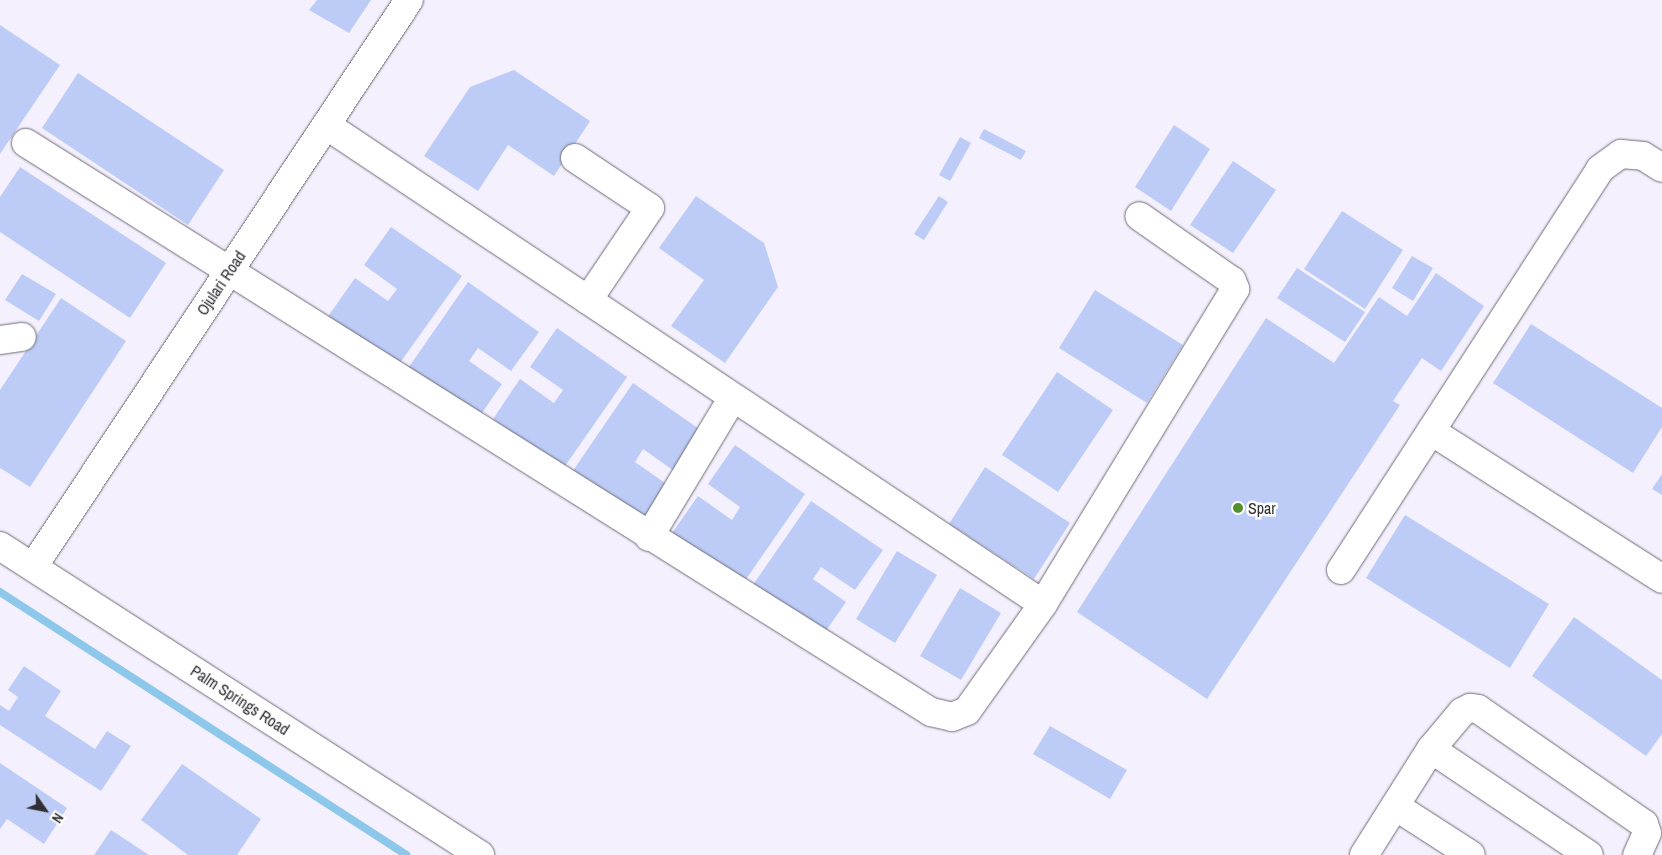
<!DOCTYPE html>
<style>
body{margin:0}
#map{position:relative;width:1662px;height:855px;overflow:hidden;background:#f5f0fd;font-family:"Archivo Narrow",sans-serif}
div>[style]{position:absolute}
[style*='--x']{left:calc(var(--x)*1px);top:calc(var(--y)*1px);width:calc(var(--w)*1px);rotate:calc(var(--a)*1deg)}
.stream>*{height:8px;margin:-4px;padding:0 4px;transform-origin:4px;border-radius:4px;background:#8dc7ea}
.building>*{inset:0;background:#bcccf6}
.roads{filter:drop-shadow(0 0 1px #6f6b77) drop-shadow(0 0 1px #6f6b77)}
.minor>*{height:28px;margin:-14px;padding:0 14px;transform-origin:14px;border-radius:14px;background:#fff}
.dots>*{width:14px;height:14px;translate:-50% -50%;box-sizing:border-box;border:2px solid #fff;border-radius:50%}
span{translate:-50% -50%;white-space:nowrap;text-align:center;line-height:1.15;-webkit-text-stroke:5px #fff;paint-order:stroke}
.street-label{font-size:16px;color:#312f34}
.poi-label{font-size:16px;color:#312f34}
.left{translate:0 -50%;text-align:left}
.north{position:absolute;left:20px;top:785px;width:50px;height:50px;-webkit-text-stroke:4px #fff;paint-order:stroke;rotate:123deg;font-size:14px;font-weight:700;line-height:20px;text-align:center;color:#312f34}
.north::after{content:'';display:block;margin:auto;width:18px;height:22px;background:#312f34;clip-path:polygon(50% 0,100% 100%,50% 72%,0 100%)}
</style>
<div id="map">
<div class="stream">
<i style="--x:0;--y:592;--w:484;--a:32.9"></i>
</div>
<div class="building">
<i style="clip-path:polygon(317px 0,371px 0,349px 33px,309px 10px)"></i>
<i style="clip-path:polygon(0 25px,60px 65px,0 154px)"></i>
<i style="clip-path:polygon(514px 70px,590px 121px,554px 176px,508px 145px,478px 191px,424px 156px,470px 87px)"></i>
<i style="clip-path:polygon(78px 73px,224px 170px,188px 225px,42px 128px)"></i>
<i style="clip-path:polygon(1174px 125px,1210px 149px,1171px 211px,1135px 187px)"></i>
<i style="clip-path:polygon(984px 129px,1026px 151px,1021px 160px,979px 138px)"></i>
<i style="clip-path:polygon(960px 137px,971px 143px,950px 181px,939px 175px)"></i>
<i style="clip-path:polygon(1233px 161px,1276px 190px,1233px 253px,1190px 225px)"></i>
<i style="clip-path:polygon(20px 167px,166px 263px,130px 318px,0 232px,0 197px)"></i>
<i style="clip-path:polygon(696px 196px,764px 243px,778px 287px,725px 363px,671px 326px,704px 280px,659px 248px)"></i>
<i style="clip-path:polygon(939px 196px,948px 202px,924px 240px,914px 234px)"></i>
<i style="clip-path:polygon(1342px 211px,1403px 250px,1365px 309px,1304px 269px)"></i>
<i style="clip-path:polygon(391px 227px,462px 276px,397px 367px,327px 318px,355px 278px,388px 301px,397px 289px,364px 265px)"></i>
<i style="clip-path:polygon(1412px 256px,1433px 268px,1413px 301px,1392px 288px)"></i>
<i style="clip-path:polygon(1297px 268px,1365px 312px,1345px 342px,1277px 298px)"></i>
<i style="clip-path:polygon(1436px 273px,1484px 306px,1441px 371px,1422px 358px,1393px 401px,1400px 405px,1207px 699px,1077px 612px,1266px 318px,1334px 363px,1379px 297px,1407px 316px)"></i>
<i style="clip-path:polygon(22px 274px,56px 294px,39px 321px,5px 300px)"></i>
<i style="clip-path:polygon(468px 282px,539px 332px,511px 371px,478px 348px,469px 361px,502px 384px,475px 423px,404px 374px)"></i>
<i style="clip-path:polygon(1095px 290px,1183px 345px,1147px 403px,1059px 348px)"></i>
<i style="clip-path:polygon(61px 298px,126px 341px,30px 487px,0 468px,0 390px)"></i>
<i style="clip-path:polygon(1531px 324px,1662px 408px,1662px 427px,1633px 473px,1493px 383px)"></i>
<i style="clip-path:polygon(557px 328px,627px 377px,563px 469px,493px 419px,520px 379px,554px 403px,563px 390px,530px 367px)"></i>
<i style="clip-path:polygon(1057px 372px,1113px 410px,1058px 492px,1002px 455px)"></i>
<i style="clip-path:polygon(633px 383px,705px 433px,677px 473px,643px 449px,635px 462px,668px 485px,641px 524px,570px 475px)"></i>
<i style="clip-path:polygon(735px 445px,805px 494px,742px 585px,670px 536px,698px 496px,732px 520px,740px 507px,708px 484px)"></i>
<i style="clip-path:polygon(985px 467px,1070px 523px,1034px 579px,949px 524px)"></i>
<i style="clip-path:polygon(1662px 474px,1662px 495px,1652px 489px)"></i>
<i style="clip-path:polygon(811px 501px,883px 550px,855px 590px,821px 567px,813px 579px,846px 602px,819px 641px,748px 592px)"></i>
<i style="clip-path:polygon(1405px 515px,1549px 604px,1510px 668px,1366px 578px)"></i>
<i style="clip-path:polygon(897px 551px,937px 575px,895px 643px,856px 619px)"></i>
<i style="clip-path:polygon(960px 588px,1001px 613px,961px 680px,920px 656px)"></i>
<i style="clip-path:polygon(1574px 617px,1662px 680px,1662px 734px,1646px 756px,1532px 676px)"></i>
<i style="clip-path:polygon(24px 666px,61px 691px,45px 716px,95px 749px,107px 731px,131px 746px,101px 791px,0 725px,0 705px,9px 711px,18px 697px,8px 690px)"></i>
<i style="clip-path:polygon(1050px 726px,1127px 770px,1110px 799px,1033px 754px)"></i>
<i style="clip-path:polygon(0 763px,67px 808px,44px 844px,7px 819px,0 829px)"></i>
<i style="clip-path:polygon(182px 764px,261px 819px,237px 855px,188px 855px,141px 820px)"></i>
<i style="clip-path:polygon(111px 830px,149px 855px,94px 855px)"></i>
</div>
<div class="roads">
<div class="minor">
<i style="--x:326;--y:125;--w:862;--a:33.75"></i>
<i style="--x:1043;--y:604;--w:369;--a:-58.6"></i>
<i style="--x:1235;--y:289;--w:9;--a:-111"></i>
<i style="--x:1232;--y:281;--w:113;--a:-145"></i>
<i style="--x:26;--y:143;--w:1069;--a:32.16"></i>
<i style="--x:931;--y:712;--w:22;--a:13"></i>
<i style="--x:952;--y:717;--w:16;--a:-22"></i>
<i style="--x:967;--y:711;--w:131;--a:-54.6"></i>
<i style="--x:575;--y:158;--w:90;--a:33.7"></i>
<i style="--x:650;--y:208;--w:111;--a:124"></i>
<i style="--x:0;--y:340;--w:22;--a:-8"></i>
<i style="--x:1431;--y:431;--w:274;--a:32.6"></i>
<i style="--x:649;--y:537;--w:161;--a:-59"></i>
<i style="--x:0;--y:546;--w:571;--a:32.77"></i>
<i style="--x:33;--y:567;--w:680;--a:-56.45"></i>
<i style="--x:1341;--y:570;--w:477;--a:-57.1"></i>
<i style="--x:1600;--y:169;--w:26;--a:-36"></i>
<i style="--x:1621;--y:154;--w:22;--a:5"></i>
<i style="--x:1643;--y:156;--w:22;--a:32"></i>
<i style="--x:1431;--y:749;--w:190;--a:33.9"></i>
<i style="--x:1395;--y:806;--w:90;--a:32.8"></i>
<i style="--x:1364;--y:855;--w:125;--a:-57.7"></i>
<i style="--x:1431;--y:749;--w:48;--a:-50"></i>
<i style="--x:1462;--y:712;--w:9;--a:-27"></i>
<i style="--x:1470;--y:708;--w:8;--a:7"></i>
<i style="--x:1478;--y:709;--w:202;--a:34.7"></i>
<i style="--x:1644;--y:824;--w:9;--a:72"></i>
<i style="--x:1647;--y:833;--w:24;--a:114"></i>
</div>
</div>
<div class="dots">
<i style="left:1238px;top:508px;background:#539030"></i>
</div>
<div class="street-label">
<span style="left:221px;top:283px;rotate:-56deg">Ojulari Road</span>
<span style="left:240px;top:700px;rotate:33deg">Palm Springs Road</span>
</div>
<div class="poi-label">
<span class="left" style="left:1248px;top:508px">Spar</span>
</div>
<div class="north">N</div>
</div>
